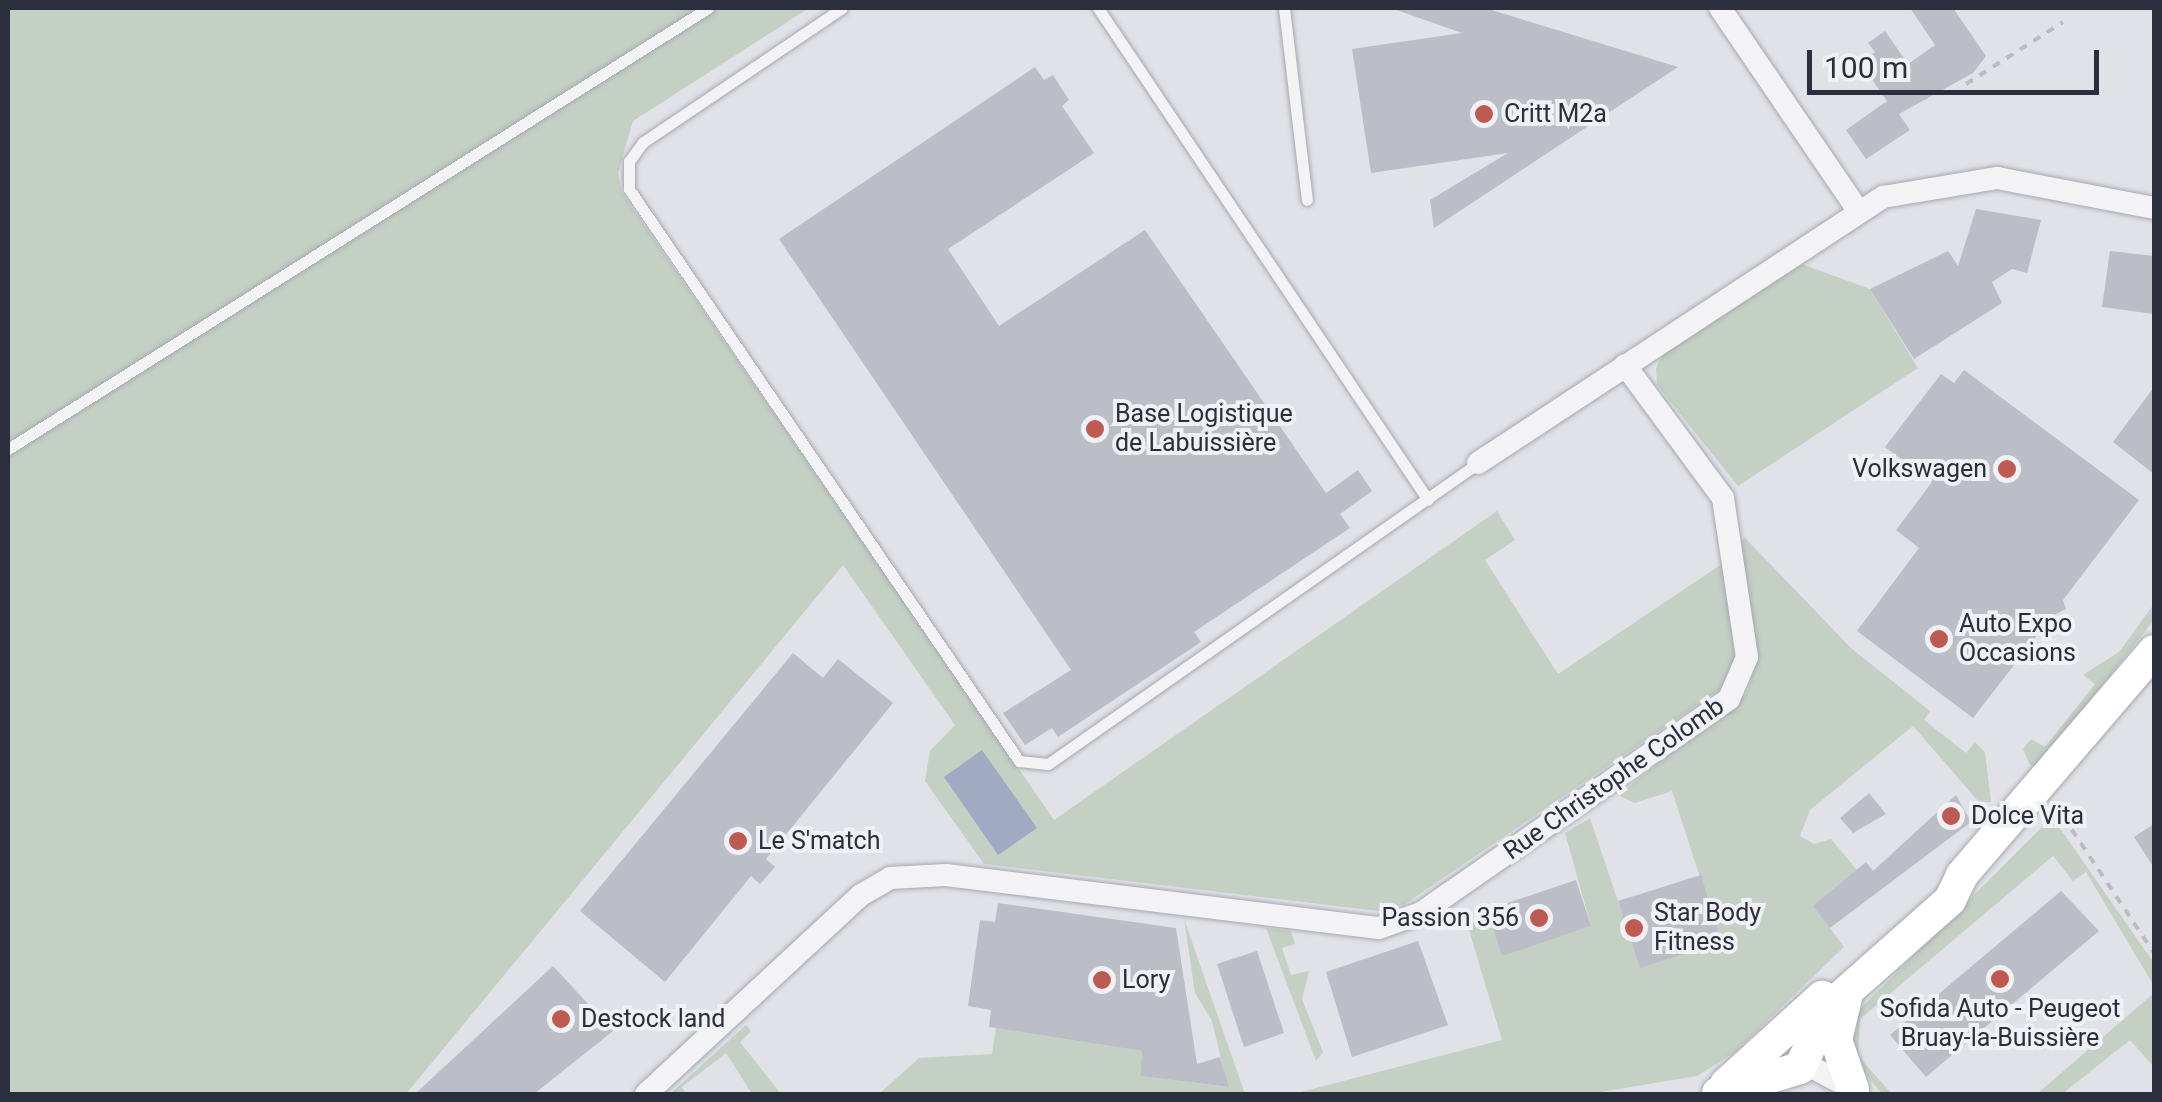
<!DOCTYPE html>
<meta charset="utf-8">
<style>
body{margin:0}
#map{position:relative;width:2162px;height:1102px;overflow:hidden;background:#e0e2e8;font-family:Roboto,sans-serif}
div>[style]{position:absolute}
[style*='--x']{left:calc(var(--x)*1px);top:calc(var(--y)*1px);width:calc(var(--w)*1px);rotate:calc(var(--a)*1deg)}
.green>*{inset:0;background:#c3d0c3}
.water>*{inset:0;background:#a0aac3}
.building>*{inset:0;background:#bbbdc7}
.path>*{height:4px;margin-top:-2px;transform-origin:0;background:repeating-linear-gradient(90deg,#bbbcc2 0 8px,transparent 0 16px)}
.roads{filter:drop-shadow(0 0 2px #a6a8b1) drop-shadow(0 0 2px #a6a8b1)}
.service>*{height:11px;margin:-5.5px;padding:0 5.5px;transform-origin:5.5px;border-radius:5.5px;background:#f3f3f6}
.minor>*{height:22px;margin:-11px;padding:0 11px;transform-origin:11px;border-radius:11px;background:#f3f3f6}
.secondary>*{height:32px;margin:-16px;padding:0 16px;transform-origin:16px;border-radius:16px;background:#fff}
.dots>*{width:28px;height:28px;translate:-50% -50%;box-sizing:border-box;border:5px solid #f0f1f5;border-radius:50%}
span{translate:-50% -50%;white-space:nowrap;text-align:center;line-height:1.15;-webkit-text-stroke:8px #f0f1f5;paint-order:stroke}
.poi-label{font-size:25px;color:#2b2e3d}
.left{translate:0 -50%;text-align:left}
.right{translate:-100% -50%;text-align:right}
.street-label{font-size:25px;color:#2b2e3d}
.frame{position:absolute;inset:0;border:10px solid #2b2e3d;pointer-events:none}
.scale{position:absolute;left:1807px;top:50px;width:292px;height:45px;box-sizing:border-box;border:5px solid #2b2e3d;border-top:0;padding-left:12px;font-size:30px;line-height:35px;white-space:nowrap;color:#2b2e3d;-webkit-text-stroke:8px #f0f1f5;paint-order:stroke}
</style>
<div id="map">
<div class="green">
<i style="clip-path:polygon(8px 8px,809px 8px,633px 121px,618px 173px,622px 193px,1054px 820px,1497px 511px,1515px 540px,1485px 560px,1558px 674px,1722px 564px,1736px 657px,1725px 686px,1405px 904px,1378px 911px,984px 864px,925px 781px,930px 751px,955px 725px,843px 565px,406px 1094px,8px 1094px)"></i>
<i style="clip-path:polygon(1796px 262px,1870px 289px,1918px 368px,1738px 486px,1657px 385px,1656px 368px,1664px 351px)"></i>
<i style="clip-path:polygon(1745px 538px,1852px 649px,1930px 711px,1924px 720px,1966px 753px,1975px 742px,1985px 752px,1991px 802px,1979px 802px,1913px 726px,1810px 810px,1800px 836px,1814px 844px,1831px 839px,1857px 870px,1814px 906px,1844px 947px,1735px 1052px,1697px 1076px,1588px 1094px,1293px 1094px,1502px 1040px,1468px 927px,1487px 910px,1502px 955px,1591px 926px,1565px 833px,1590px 818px,1640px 967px,1721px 942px,1672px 791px,1635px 803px,1618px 795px,1746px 694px,1757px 658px,1739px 543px)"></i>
<i style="clip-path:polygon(2154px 604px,2154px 620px,2038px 767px,2030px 765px,2023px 749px,2031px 739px,2045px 747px,2095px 684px,2083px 675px,2119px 652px)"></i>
<i style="clip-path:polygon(2052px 817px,2154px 963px,2154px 986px,2086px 872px,2073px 881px,2053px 856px,1860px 1019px,1858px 1056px,1892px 1094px,1882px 1094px,1851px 1056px,1855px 1014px)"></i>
<i style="clip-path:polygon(1184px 919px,1245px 1094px,879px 1094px,919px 1058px,992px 1054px,996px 1028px,1142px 1051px,1140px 1076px,1228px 1087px,1212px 1021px,1195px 993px)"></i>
<i style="clip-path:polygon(1266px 928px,1291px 931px,1295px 944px,1282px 948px,1291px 975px,1309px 971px,1302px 999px,1323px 1052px,1316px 1061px)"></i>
<i style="clip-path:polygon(2154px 993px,2154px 1067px,2130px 1040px,2062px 1094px,2037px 1094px)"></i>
<i style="clip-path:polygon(746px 1025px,751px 1031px,740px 1042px,781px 1094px,752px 1094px,726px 1053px,682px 1087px,686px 1094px,670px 1094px)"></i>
</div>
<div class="water">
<i style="clip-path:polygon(982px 750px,1037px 828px,998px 855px,944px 777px)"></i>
</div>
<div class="building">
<i style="clip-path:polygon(1391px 8px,1485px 8px,1678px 67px,1434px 228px,1430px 200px,1508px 153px,1371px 173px,1352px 49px,1462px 33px)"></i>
<i style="clip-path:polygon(1910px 8px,1953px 8px,1986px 56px,1973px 73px,1899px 114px,1910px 130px,1866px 159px,1846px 130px,1887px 101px,1860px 62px,1875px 52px,1868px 43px,1885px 31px,1908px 64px,1935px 45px)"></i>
<i style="clip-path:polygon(1035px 67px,1044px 80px,1053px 75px,1069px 100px,1062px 106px,1094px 153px,948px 249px,999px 326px,1145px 230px,1326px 493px,1358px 470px,1372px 491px,1340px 514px,1350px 528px,1194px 632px,1201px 642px,1058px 737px,1052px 728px,1025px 745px,1003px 713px,1071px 670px,779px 239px)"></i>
<i style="clip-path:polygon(1976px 209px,2041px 220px,2027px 273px,2012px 269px,1992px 282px,2002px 303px,1914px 359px,1870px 289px,1948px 251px,1958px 266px)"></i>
<i style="clip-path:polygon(2110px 251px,2154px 256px,2154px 314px,2102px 307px)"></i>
<i style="clip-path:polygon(1964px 370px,2139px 500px,2063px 600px,2066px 609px,2052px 616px,1973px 718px,1857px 631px,1919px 548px,1896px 530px,1932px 482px,1885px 447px,1941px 374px,1954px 383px)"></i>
<i style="clip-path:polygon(2154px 387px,2154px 474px,2113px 442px)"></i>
<i style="clip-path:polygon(793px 653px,823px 678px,838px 659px,893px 703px,766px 859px,775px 867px,760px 884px,751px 876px,665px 982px,580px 911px)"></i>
<i style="clip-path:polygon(1869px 793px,1886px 814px,1853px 833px,1840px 818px)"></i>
<i style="clip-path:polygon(1956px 795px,1971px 822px,1830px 928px,1813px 906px,1866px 862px,1873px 871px)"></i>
<i style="clip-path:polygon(2154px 824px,2154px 868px,2134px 837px)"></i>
<i style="clip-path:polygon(1701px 875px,1721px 942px,1640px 968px,1618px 901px)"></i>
<i style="clip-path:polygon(1576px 880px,1591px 926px,1502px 956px,1487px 910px)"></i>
<i style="clip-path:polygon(2061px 891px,2099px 931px,1926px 1077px,1890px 1035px)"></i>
<i style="clip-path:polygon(998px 903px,1176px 928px,1197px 1064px,1220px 1057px,1229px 1087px,1140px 1076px,1142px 1051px,989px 1027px,991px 1010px,968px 1006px,980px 920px,995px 922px)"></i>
<i style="clip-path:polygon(1418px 941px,1448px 1025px,1352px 1057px,1326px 972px)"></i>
<i style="clip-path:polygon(1257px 951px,1284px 1033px,1244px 1047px,1217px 964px)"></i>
<i style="clip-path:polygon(553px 966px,613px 1031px,534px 1094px,415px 1094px)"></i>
</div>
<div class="path">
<i style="--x:1966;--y:84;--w:115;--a:-32.6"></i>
<i style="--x:2054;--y:803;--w:180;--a:56.3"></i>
</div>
<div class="roads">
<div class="service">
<i style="--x:842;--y:8;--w:240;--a:146"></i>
<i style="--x:643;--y:142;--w:24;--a:126"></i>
<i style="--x:629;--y:161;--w:28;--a:90"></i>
<i style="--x:629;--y:189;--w:692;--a:55.71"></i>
<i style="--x:1019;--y:761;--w:29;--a:6"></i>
<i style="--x:1048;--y:764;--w:525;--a:-34.99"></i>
<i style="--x:1098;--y:8;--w:592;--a:56.15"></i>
<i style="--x:1284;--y:8;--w:193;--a:83.2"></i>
<i style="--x:8;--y:449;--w:827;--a:-32.21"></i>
</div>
<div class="minor">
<i style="--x:1720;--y:8;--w:243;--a:55.7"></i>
<i style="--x:1478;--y:463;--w:485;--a:-33.3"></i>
<i style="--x:1883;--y:197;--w:116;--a:-9.5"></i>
<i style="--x:1997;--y:178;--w:160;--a:10.8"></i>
<i style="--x:1804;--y:1063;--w:55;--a:28"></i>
<i style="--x:646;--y:1094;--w:293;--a:-42.8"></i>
<i style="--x:861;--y:895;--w:34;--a:-30"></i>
<i style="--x:890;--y:878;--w:56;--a:-3.1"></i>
<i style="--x:946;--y:875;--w:436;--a:7"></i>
<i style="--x:1379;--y:928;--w:45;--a:-19.7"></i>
<i style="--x:1421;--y:913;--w:375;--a:-34.8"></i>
<i style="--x:1729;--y:699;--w:46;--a:-66.8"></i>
<i style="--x:1747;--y:657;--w:161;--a:-98.6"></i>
<i style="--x:1723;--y:498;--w:165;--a:-126.4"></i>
</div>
<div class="secondary">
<i style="--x:1846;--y:998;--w:43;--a:103.4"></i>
<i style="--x:1836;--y:1040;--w:52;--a:70.9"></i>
<i style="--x:1726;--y:1084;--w:130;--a:-42.2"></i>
<i style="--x:1718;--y:1093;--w:86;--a:-17"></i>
<i style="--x:1800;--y:1068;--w:65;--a:-65.4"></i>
<i style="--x:1827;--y:1009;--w:164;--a:-41.5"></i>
<i style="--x:1950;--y:900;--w:28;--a:-64"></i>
<i style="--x:1962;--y:875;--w:295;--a:-49.4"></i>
</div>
</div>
<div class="dots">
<i style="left:1484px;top:114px;background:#be5a54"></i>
<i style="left:1095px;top:429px;background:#be5a54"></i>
<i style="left:2007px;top:469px;background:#be5a54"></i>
<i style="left:1939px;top:639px;background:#be5a54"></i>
<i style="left:1951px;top:816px;background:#be5a54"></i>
<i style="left:738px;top:841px;background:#be5a54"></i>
<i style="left:1539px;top:918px;background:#be5a54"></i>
<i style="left:1634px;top:928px;background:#be5a54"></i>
<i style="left:2000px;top:979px;background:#be5a54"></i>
<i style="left:1102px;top:980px;background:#be5a54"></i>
<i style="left:561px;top:1019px;background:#be5a54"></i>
</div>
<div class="poi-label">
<span class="left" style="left:1504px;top:114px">Critt M2a</span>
<span class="left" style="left:1115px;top:429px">Base Logistique<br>de Labuissière</span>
<span class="right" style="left:1987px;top:469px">Volkswagen</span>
<span class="left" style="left:1959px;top:639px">Auto Expo<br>Occasions</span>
<span class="left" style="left:1971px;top:816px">Dolce Vita</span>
<span class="left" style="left:758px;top:841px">Le S'match</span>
<span class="left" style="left:1654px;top:928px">Star Body<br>Fitness</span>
<span class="right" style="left:1519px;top:918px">Passion 356</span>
<span class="left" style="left:1122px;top:980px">Lory</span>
<span style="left:2000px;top:1024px">Sofida Auto - Peugeot<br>Bruay-la-Buissière</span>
<span class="left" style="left:581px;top:1019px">Destock land</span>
</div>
<div class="street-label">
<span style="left:1614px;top:779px;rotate:-35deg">Rue Christophe Colomb</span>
</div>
<div class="frame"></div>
<div class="scale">100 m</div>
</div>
